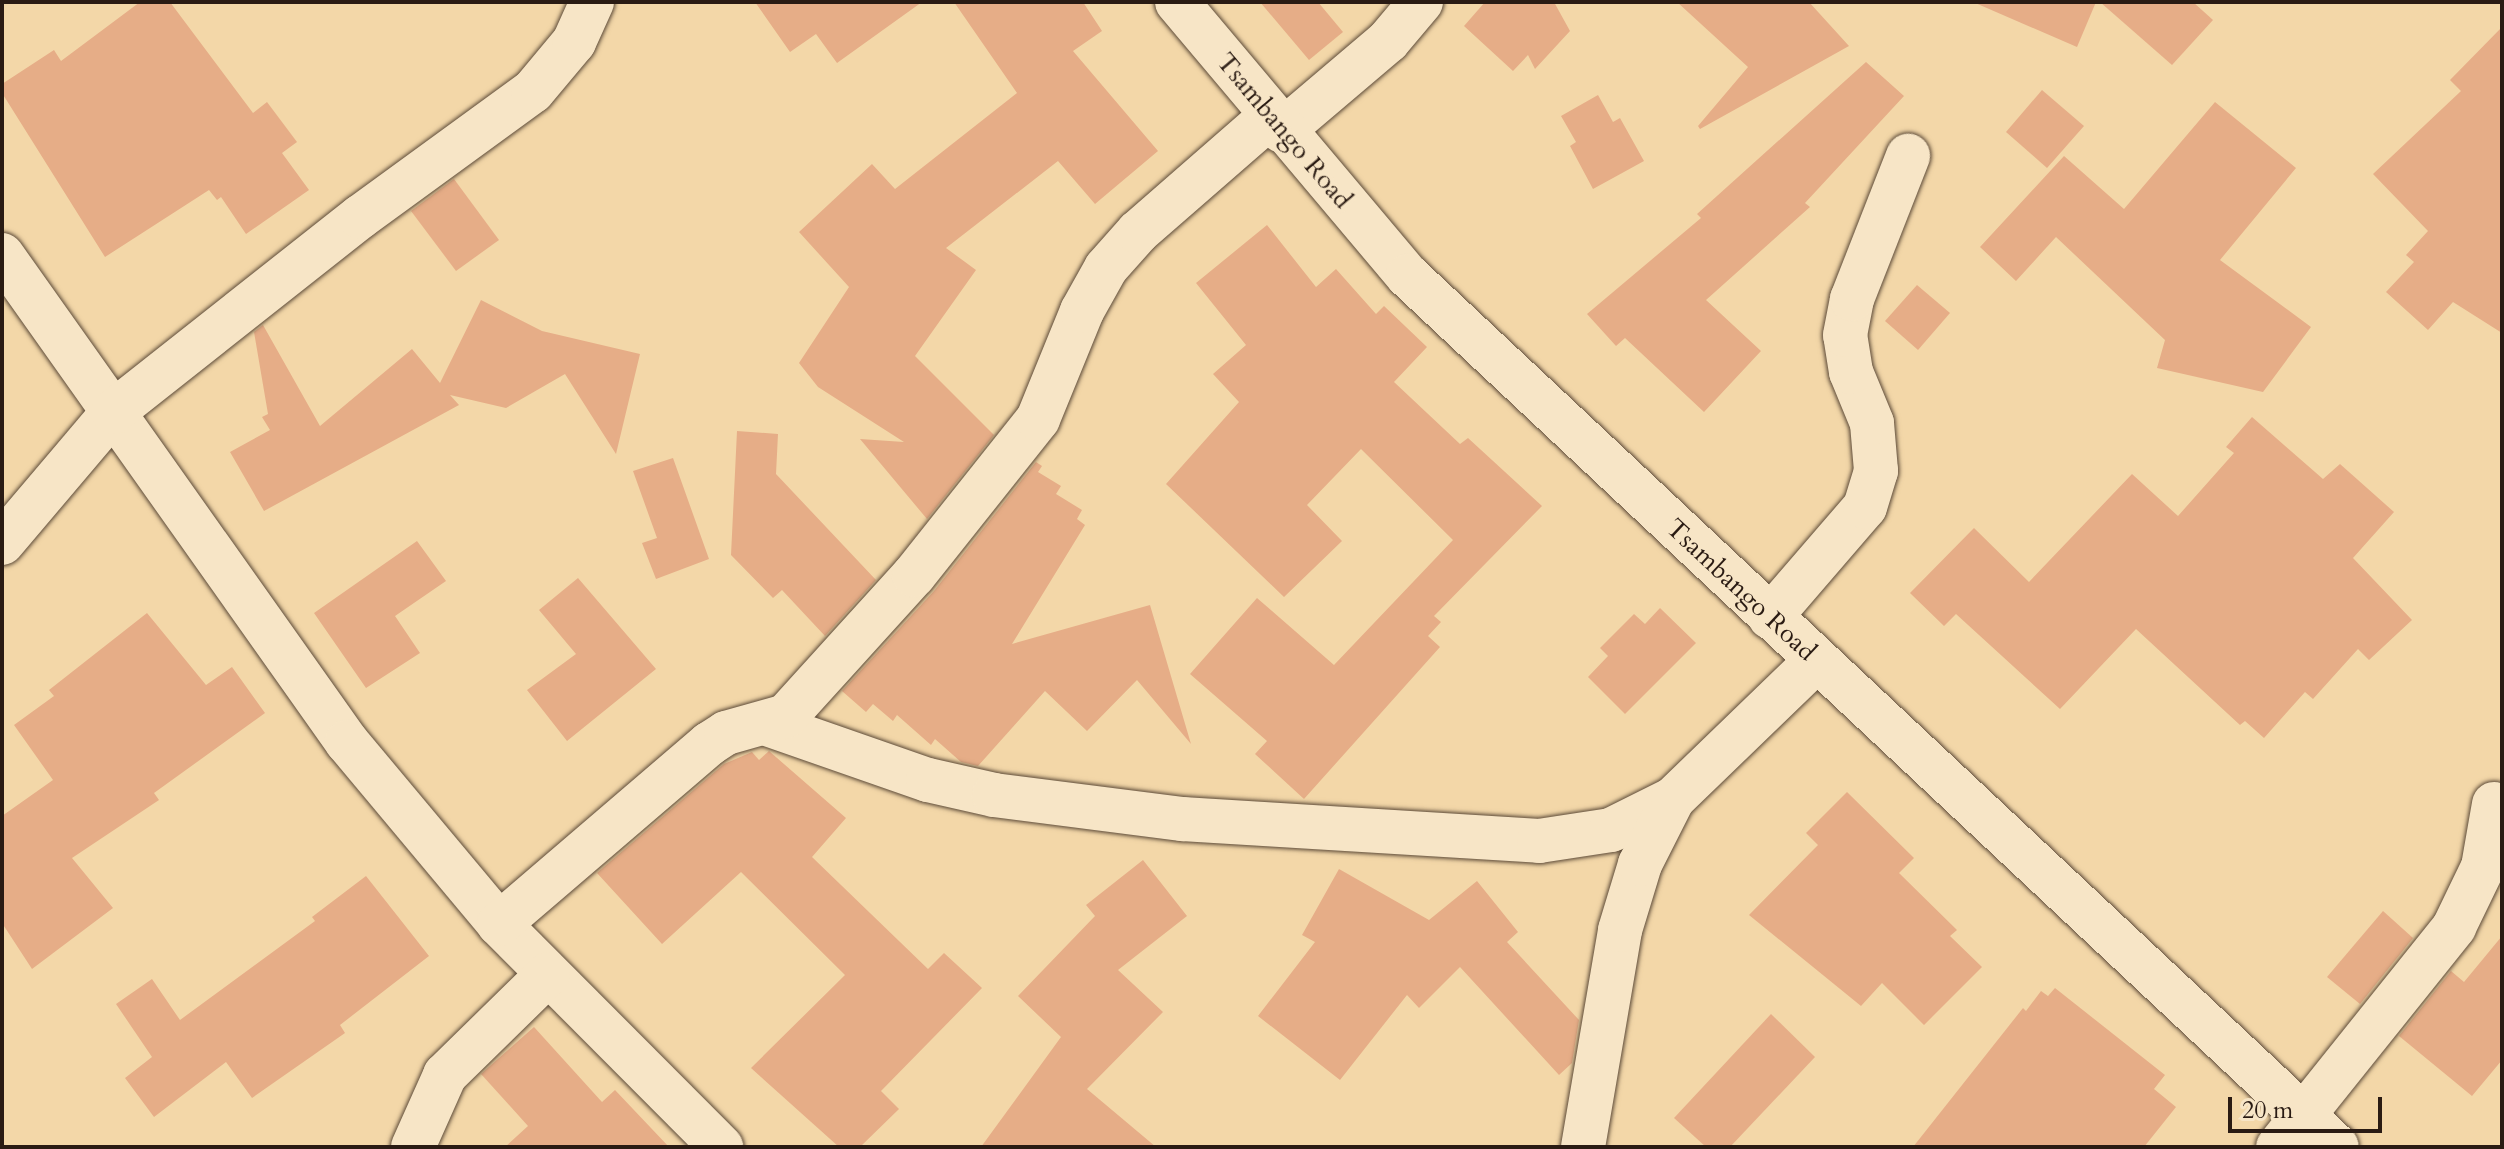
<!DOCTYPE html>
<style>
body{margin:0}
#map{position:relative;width:2504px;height:1149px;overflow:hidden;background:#f3d7a8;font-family:Cardo,serif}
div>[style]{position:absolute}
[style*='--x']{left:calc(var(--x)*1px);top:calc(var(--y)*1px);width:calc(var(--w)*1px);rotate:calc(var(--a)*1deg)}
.building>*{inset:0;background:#e6ad87}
.roads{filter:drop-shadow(0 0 2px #5c4a38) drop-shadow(0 0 2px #5c4a38)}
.street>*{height:44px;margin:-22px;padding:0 22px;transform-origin:22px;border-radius:22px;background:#f7e5c6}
.secondary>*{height:44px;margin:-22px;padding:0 22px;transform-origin:22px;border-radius:22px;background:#f7e5c6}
span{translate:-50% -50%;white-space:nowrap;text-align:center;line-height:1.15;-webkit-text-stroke:8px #f7e5c6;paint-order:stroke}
.street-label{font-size:26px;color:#2a1b13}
.frame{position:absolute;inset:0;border:4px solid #2a1b13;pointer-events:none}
.scale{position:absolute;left:2228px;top:1097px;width:154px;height:36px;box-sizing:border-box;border:4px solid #2a1b13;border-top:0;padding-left:10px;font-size:24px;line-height:28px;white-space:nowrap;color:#2a1b13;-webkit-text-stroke:6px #f7e5c6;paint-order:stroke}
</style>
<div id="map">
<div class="building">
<i style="clip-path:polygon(140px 2px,170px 2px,253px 113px,267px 102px,297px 142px,282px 153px,309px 190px,246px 234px,221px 197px,217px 200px,209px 190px,105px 257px,2px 93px,2px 84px,54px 50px,61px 61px)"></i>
<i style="clip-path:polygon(755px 2px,922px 2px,837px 63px,816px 34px,790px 52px)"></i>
<i style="clip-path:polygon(954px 2px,1083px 2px,1102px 31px,1073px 51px,1158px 151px,1095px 204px,1058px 161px,946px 248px,976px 270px,915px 356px,994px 435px,927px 519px,860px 439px,904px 442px,818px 387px,799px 363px,849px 287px,799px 232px,872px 164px,895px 189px,1017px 93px)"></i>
<i style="clip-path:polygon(1260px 2px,1318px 2px,1343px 32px,1309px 60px)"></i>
<i style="clip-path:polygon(1485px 2px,1554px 2px,1570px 31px,1535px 69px,1528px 55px,1513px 71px,1464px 26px)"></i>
<i style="clip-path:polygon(1677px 2px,1809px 2px,1849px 46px,1700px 129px,1698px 126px,1748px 67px)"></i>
<i style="clip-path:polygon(1973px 2px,2096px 2px,2077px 47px)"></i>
<i style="clip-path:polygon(2100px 2px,2193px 2px,2213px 20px,2172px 65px)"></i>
<i style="clip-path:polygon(2502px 27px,2502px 333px,2453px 302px,2428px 330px,2386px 292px,2414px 262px,2406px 255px,2428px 231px,2373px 174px,2461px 91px,2450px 80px)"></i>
<i style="clip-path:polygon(1866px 62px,1904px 96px,1805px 203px,1810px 207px,1706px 300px,1761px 351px,1704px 412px,1625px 338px,1616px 346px,1587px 314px,1701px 218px,1697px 214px)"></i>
<i style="clip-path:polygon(2042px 90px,2084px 126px,2047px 168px,2006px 132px)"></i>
<i style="clip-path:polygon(1598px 95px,1613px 122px,1620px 118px,1644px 161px,1593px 189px,1570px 146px,1576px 142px,1561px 116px)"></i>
<i style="clip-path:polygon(2215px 102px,2296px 168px,2220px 260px,2311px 327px,2263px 392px,2157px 368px,2165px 340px,2056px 237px,2016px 281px,1980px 247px,2064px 156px,2124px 209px)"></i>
<i style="clip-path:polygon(454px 179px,499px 240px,456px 271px,411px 211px)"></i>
<i style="clip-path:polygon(1267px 225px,1316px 287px,1336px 269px,1376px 314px,1384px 306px,1427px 347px,1394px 382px,1460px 444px,1468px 438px,1542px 506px,1434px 616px,1441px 622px,1428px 636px,1440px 647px,1304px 799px,1255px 754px,1267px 741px,1190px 674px,1257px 598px,1334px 665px,1453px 540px,1361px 449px,1307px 505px,1342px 541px,1284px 597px,1166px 484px,1239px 402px,1213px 374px,1246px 345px,1196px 283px)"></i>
<i style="clip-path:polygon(1917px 285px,1950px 313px,1918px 350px,1885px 321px)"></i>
<i style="clip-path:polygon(481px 300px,542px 331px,640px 354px,616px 454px,565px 374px,506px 408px,450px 395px,459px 405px,264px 511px,230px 452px,270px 430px,262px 417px,268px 414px,254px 332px,263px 325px,320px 426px,412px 349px,440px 383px)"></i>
<i style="clip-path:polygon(2252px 417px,2323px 479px,2340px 464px,2394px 512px,2353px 558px,2412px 620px,2369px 660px,2358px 649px,2313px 699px,2305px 692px,2264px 738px,2245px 721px,2240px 725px,2136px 629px,2060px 709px,1956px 614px,1944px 626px,1910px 593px,1974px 528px,2029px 582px,2132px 474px,2178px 516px,2234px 453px,2226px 447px)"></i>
<i style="clip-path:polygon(737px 431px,778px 434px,776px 474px,876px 580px,825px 636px,782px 590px,773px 598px,731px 555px)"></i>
<i style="clip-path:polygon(673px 458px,709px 559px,656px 579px,642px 543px,657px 538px,633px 471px)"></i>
<i style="clip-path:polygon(1036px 462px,1042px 466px,1038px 472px,1061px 486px,1056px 494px,1082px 510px,1077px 519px,1085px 525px,1012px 644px,1150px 605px,1191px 744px,1137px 680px,1087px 731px,1045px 691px,978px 766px,961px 762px,935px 739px,931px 745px,897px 715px,893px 721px,873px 704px,866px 712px,842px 691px,934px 591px)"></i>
<i style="clip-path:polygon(417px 541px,446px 581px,395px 616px,420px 653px,366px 688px,314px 613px)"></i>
<i style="clip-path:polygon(578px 578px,656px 669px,567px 741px,527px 690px,576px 654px,539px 610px)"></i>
<i style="clip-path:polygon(1660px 608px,1696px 643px,1625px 714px,1588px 677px,1608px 656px,1600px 648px,1634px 614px,1645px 624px)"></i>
<i style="clip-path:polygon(147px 613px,206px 685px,232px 667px,265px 713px,154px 793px,159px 800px,72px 858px,113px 908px,32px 969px,2px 923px,2px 816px,53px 780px,14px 725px,54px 696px,49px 690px)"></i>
<i style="clip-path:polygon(769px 751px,846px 818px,812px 857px,928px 969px,944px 953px,982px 988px,881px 1091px,899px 1109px,860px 1147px,839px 1147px,751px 1068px,845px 975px,741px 872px,662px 944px,597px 873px,724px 764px,752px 752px,759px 760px)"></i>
<i style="clip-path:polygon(1847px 792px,1914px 858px,1899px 873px,1957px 930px,1950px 936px,1982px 967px,1924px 1025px,1882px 983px,1861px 1006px,1749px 915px,1818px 845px,1806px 833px)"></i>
<i style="clip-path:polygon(1143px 860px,1187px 916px,1118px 970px,1163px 1012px,1087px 1089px,1156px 1147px,981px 1147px,1061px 1037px,1018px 996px,1095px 916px,1086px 905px)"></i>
<i style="clip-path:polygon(1339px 869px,1429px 920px,1477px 881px,1518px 932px,1507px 942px,1579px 1020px,1572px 1063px,1559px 1075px,1460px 967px,1419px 1008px,1407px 995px,1340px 1080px,1258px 1016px,1315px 942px,1302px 935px)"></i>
<i style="clip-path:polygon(366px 876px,429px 956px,340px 1025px,345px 1033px,252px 1098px,226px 1062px,154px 1117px,125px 1078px,152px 1057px,116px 1004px,152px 979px,180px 1020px,315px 921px,312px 917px)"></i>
<i style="clip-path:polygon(2383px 911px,2413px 938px,2360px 1004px,2327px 977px)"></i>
<i style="clip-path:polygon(2502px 936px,2502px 1060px,2472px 1096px,2399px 1036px,2451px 971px,2464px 982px)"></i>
<i style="clip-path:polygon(2055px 988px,2165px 1075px,2154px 1089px,2176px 1107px,2144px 1147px,1913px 1147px,2023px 1008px,2026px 1011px,2041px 991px,2048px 996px)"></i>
<i style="clip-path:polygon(1771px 1014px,1815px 1057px,1730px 1147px,1706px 1147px,1674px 1118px)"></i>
<i style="clip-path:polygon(534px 1027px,602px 1102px,615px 1090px,669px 1147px,505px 1147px,528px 1126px,481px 1074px)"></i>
</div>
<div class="roads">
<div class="street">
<i style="--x:1282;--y:131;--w:139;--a:-40.3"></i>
<i style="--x:1388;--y:41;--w:51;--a:-49.8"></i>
<i style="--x:2;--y:255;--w:597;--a:54.69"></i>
<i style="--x:347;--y:742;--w:237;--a:50.1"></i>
<i style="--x:499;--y:924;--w:315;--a:45.1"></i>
<i style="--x:2;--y:543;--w:172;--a:-49.7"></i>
<i style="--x:113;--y:412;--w:315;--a:-38.3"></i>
<i style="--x:360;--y:217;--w:214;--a:-36.1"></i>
<i style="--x:533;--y:91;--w:64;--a:-50.1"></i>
<i style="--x:574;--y:42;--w:44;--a:-65.8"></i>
<i style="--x:1770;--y:617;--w:145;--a:-49.2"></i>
<i style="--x:1865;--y:507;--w:38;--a:-73"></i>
<i style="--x:1876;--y:471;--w:48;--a:-94.8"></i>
<i style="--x:1872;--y:423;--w:55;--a:-112.4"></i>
<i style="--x:1851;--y:372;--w:37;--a:-99"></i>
<i style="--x:1845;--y:335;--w:37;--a:-79"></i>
<i style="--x:1852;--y:299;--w:154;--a:-68.6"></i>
<i style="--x:767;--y:724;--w:170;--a:19.2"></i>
<i style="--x:928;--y:780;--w:68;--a:12.8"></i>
<i style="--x:994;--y:795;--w:190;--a:7.3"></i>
<i style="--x:1182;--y:819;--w:358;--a:3.5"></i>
<i style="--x:1539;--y:841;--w:73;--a:-8.7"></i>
<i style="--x:1611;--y:830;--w:69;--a:-26.6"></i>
<i style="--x:499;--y:924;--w:277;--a:-40.6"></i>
<i style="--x:709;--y:744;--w:20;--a:-33"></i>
<i style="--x:726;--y:733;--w:62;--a:-15.8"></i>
<i style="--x:786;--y:716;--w:190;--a:-47.8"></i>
<i style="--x:914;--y:575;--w:199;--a:-51.5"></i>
<i style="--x:1038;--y:419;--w:117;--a:-67.8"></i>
<i style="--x:1082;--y:311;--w:49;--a:-60.8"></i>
<i style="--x:1106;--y:268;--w:48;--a:-48.4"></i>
<i style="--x:1138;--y:232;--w:176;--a:-41.1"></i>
<i style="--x:413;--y:1147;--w:79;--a:-66"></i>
<i style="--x:445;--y:1075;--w:144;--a:-44.4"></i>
<i style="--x:1583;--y:1147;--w:220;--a:-80.3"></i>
<i style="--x:1620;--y:930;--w:69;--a:-73.1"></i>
<i style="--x:1640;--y:864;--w:73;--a:-63.1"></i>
<i style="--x:1673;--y:799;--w:199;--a:-44"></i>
<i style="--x:2278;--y:1147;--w:282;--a:-51.3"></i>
<i style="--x:2454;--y:927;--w:67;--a:-64.2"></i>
<i style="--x:2483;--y:867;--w:64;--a:-80.1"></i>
</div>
<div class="secondary">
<i style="--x:1177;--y:2;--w:358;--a:49.9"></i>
<i style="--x:1408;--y:276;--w:1273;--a:43.15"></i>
</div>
</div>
<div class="street-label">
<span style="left:1284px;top:131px;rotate:50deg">Tsambango Road</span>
<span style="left:1741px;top:590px;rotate:43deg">Tsambango Road</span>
</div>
<div class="frame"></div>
<div class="scale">20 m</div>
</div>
